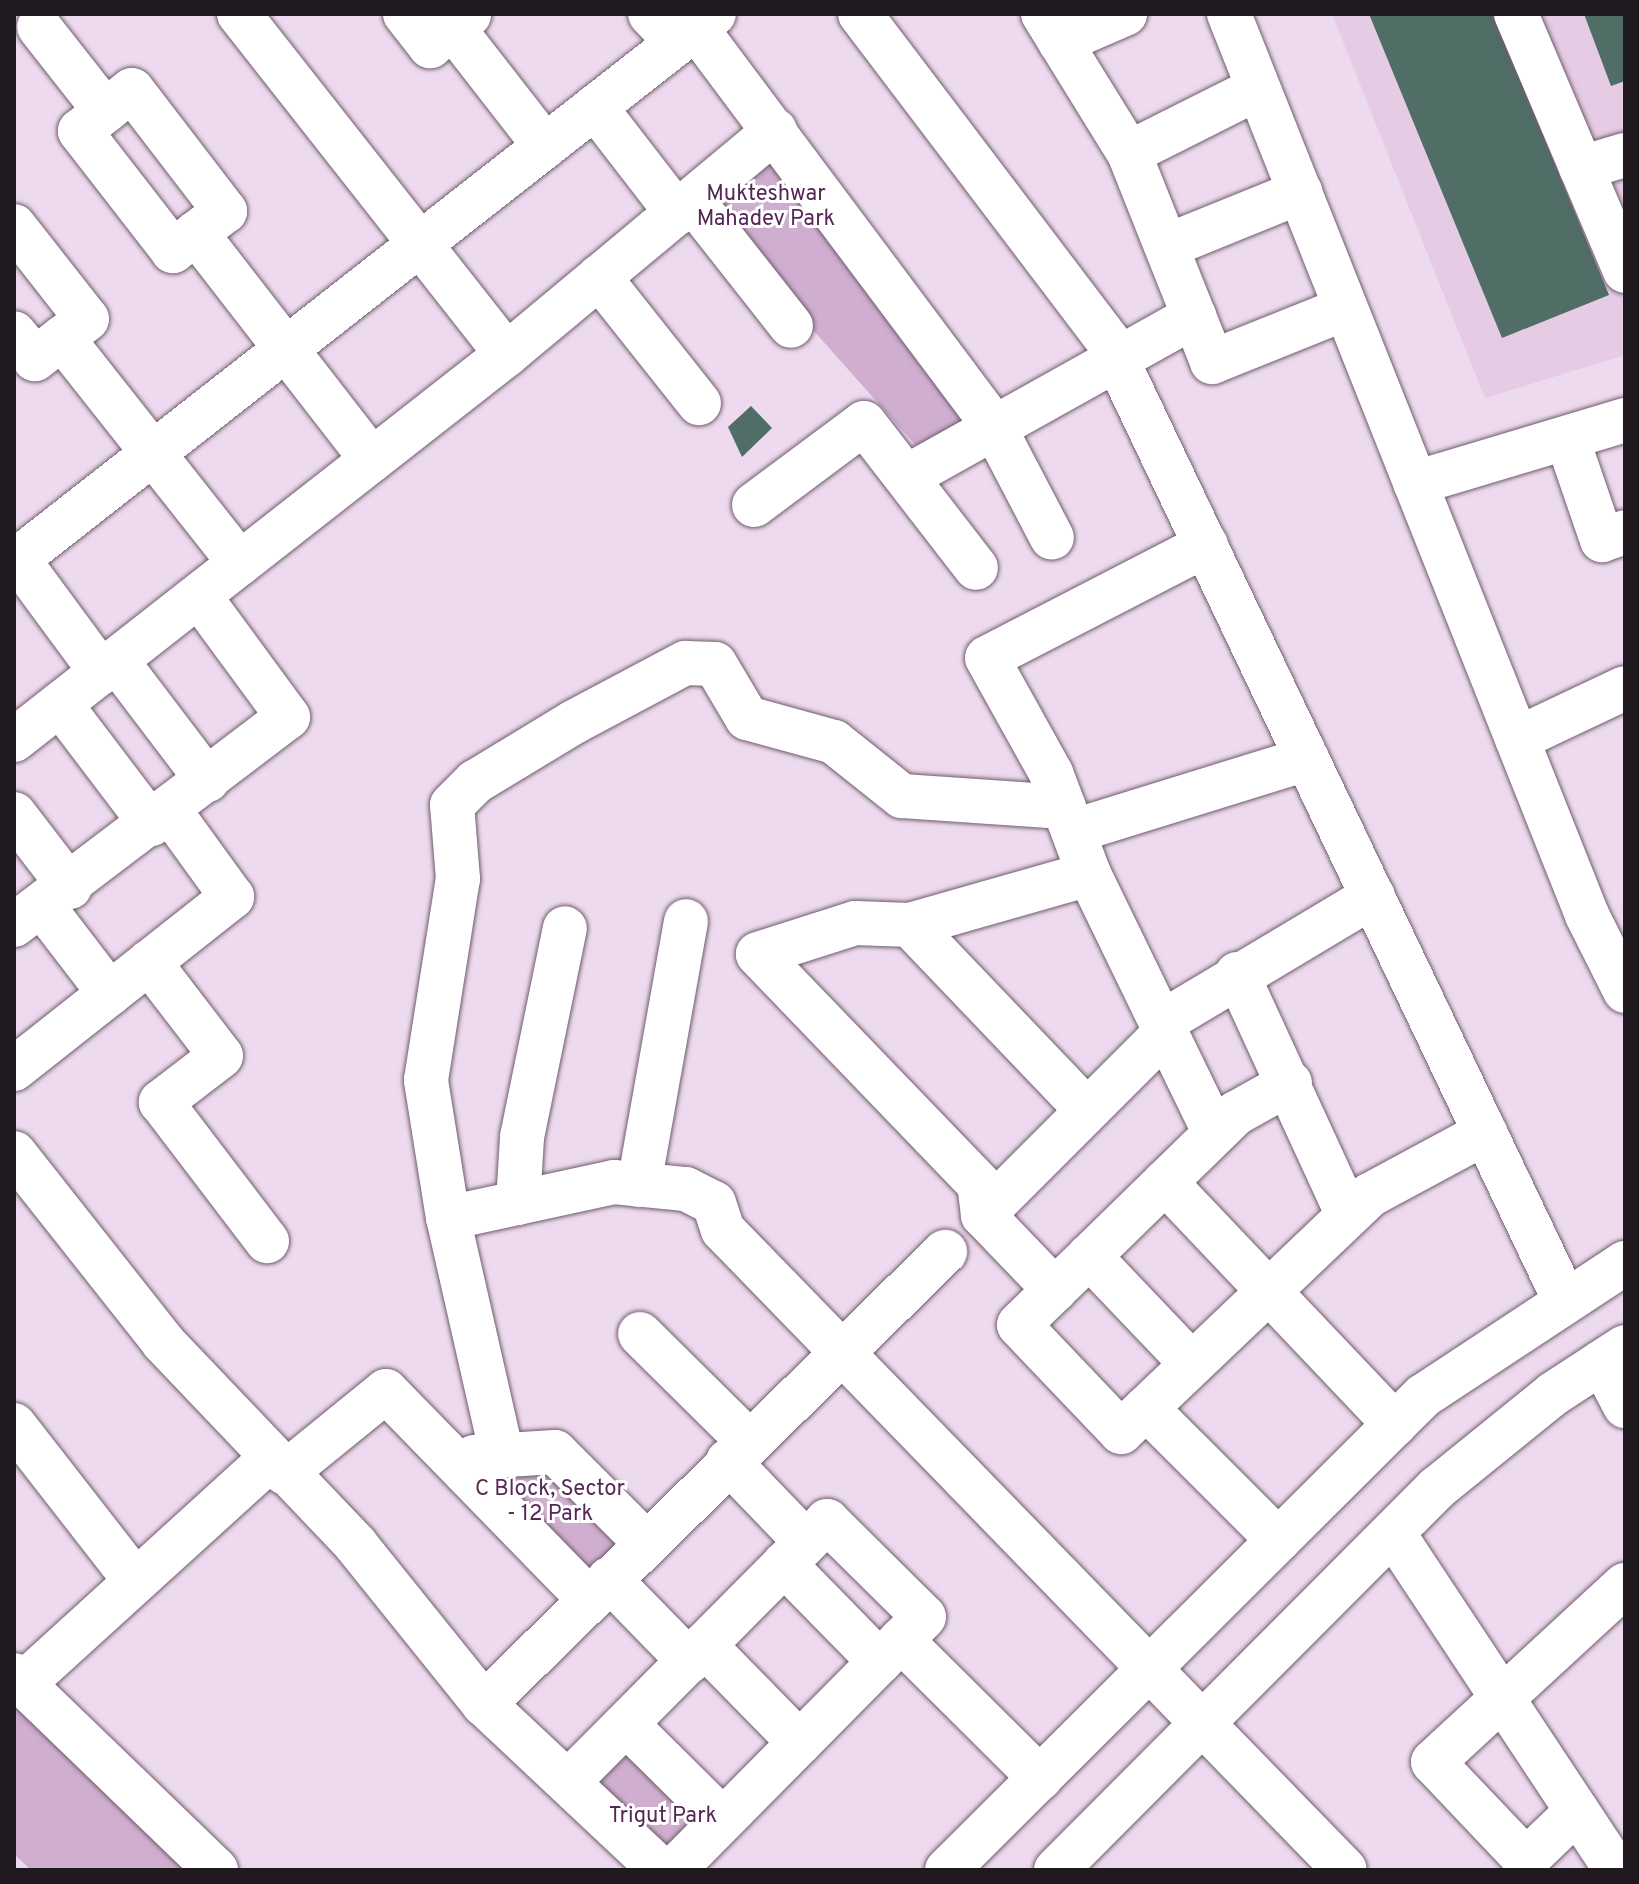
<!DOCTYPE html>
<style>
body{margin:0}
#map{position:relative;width:1639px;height:1884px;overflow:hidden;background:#eedaee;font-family:Overpass,sans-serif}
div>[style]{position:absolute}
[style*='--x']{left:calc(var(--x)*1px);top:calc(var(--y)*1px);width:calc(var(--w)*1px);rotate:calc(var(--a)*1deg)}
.built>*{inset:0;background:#e5cbe4}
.green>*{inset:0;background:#d0aecf}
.building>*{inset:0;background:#506d66}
.roads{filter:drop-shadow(0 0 2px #6e5d6e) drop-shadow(0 0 2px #6e5d6e)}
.minor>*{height:44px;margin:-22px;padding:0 22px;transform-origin:22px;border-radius:22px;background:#fff}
span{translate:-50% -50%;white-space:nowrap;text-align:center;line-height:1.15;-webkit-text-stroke:6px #fff;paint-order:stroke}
.park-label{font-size:22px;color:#562657}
.frame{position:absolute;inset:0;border:16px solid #201920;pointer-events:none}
</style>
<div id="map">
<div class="built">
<i style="clip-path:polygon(1332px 14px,1625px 14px,1625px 355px,1485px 398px)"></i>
</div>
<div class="green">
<i style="clip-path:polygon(773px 138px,987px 424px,927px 458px,698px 201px)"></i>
<i style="clip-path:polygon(555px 1455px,643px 1543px,590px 1595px,458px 1461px)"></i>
<i style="clip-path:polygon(14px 1705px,185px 1870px,31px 1870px,14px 1854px)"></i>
<i style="clip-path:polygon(626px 1730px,719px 1820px,670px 1870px,573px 1782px)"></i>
</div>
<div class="building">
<i style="clip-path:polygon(1369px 14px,1493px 14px,1609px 295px,1502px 338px)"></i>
<i style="clip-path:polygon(1584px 14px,1625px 14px,1625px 81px,1611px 86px)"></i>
<i style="clip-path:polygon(751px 406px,772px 428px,742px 457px,728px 427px)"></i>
</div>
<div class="roads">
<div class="minor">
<i style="--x:239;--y:14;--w:433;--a:51.8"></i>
<i style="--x:405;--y:14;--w:41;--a:52"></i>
<i style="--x:430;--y:46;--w:50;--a:-38.5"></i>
<i style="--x:650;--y:14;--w:39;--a:46"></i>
<i style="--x:860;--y:14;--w:410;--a:52.8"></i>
<i style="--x:1108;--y:341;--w:1063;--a:64.54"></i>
<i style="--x:1043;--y:14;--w:163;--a:58.3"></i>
<i style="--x:1129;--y:153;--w:225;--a:68.3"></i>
<i style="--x:1212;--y:362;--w:144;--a:-21.9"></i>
<i style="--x:1229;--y:14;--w:970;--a:68.33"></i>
<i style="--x:1587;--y:915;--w:85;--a:63.4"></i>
<i style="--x:1516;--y:14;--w:279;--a:67"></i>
<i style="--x:39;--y:27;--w:107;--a:51.8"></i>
<i style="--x:453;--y:28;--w:150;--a:52.1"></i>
<i style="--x:696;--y:28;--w:496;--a:53.2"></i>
<i style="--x:993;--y:425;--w:127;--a:62.4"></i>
<i style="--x:1060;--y:42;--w:71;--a:-23.3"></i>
<i style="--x:132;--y:90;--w:153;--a:52.5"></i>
<i style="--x:225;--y:211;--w:66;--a:142.4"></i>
<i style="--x:173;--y:251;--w:152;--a:-127.8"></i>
<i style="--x:80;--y:131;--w:66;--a:-38.3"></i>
<i style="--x:595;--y:107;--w:134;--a:52.3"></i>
<i style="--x:1129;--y:153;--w:144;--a:-26.7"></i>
<i style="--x:1581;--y:168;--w:46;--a:-16.5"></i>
<i style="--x:692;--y:200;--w:160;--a:51.8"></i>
<i style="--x:14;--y:226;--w:118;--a:51.9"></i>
<i style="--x:87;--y:319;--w:66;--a:142.4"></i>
<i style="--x:35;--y:359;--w:33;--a:-129"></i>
<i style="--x:196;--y:233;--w:287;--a:52.2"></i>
<i style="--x:1167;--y:246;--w:144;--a:-22.1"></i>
<i style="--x:599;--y:277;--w:161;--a:51.6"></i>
<i style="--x:62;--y:338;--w:287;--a:51.7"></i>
<i style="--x:1567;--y:438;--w:108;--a:71.1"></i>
<i style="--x:1602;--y:540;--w:24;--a:-19"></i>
<i style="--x:908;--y:476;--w:328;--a:-29.2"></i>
<i style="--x:1415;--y:483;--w:219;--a:-16.7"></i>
<i style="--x:754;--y:505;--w:137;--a:-36.7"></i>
<i style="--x:864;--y:423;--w:183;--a:52.3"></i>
<i style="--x:1206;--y:545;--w:246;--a:152.7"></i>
<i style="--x:987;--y:658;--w:132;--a:60.9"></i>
<i style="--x:1051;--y:773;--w:108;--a:69.4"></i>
<i style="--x:1089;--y:874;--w:288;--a:64.1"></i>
<i style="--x:14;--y:554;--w:147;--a:53.6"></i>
<i style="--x:14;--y:562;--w:889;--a:-38.06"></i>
<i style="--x:116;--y:660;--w:151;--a:52.8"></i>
<i style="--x:60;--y:704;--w:151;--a:52.8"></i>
<i style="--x:1517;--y:739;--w:119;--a:-25.3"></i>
<i style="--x:14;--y:740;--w:626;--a:-38.06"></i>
<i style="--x:507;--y:354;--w:349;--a:-39.8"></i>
<i style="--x:14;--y:814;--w:92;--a:52.5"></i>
<i style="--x:1074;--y:831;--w:244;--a:-17.2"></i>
<i style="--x:44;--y:908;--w:108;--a:52.5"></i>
<i style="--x:14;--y:925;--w:344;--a:-37.2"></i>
<i style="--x:288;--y:717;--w:150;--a:-126.3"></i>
<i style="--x:910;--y:925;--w:256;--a:46.3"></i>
<i style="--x:149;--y:962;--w:118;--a:52.5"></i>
<i style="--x:221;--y:1056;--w:76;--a:142.5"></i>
<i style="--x:161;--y:1102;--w:175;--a:52.7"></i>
<i style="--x:1237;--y:974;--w:265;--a:65.3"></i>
<i style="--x:1161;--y:1023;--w:247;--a:-30.9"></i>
<i style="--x:14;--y:1069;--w:278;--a:-38.3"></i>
<i style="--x:232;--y:897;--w:107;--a:-125.9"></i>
<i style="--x:1290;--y:1083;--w:62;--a:150.9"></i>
<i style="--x:1236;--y:1113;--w:303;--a:135.7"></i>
<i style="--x:1019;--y:1325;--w:148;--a:46.4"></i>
<i style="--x:1121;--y:1432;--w:344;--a:-43.6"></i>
<i style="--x:1370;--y:1195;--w:131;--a:-28.3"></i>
<i style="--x:14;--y:1153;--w:241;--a:51.7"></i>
<i style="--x:163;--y:1342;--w:280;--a:46.4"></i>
<i style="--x:356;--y:1545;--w:204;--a:51.2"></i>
<i style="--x:484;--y:1704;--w:243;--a:43.2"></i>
<i style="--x:1165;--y:1182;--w:334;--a:46.5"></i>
<i style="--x:639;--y:1185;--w:268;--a:-79.9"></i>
<i style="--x:518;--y:1203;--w:66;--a:-86.5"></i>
<i style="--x:522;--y:1137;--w:213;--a:-78.4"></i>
<i style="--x:983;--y:1215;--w:259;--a:-45"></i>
<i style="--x:448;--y:1218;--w:170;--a:-12.2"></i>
<i style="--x:614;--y:1182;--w:72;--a:5.6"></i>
<i style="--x:686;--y:1189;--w:31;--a:27"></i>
<i style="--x:714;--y:1203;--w:28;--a:72"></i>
<i style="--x:723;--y:1230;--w:892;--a:45.82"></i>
<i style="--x:1089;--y:1256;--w:148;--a:46.4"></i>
<i style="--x:1055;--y:1290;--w:104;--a:-133.8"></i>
<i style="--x:983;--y:1215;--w:31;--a:-97"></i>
<i style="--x:979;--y:1184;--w:319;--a:-133.9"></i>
<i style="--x:758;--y:954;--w:102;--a:-17.7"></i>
<i style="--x:855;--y:923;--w:55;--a:2.1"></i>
<i style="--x:910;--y:925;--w:186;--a:-15.9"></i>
<i style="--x:640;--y:1334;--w:152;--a:44.7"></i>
<i style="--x:1602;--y:1362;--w:50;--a:62.4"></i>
<i style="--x:1146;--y:1408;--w:187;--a:45"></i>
<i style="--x:14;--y:1425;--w:195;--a:52.1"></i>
<i style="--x:502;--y:1455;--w:243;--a:-102.8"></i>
<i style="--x:448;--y:1218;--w:140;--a:-99.1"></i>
<i style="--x:426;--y:1080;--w:204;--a:-81"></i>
<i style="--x:458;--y:879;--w:74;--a:-94.6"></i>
<i style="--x:452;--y:805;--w:33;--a:-45"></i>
<i style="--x:475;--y:782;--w:116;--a:-31.2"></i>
<i style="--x:574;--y:722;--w:126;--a:-28"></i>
<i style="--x:685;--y:663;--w:30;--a:2"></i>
<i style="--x:715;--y:664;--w:63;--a:59.3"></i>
<i style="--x:747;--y:718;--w:90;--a:15.4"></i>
<i style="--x:834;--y:742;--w:87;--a:38.5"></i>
<i style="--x:902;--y:796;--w:162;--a:3.9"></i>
<i style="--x:474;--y:1457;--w:81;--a:-3.5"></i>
<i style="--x:555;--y:1452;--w:129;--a:45"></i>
<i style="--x:728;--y:1461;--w:112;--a:46.1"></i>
<i style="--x:285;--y:1473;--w:130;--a:-39.1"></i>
<i style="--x:386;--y:1391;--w:291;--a:45.7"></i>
<i style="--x:1393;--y:1533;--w:404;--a:56.5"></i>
<i style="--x:784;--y:1564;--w:137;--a:45.6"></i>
<i style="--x:609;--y:1579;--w:115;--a:45.7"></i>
<i style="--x:901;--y:1640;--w:196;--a:44.8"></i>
<i style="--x:704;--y:1645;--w:137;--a:45.6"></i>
<i style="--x:14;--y:1675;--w:281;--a:44"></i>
<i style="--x:23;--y:1684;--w:336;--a:-42.3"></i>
<i style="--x:484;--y:1704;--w:646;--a:-44.44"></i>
<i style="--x:626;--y:1724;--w:136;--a:44.7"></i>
<i style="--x:568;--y:1782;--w:368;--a:-45.2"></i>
<i style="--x:827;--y:1521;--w:136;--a:44.7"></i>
<i style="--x:924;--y:1617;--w:356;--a:134.7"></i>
<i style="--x:1577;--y:1811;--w:71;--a:136.1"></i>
<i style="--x:1526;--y:1860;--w:135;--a:-133.5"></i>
<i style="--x:1433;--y:1762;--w:261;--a:-42.7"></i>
<i style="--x:947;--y:1870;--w:672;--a:-44.88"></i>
<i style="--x:1423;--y:1396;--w:242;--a:-33.4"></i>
<i style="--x:1056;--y:1870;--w:540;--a:-45.08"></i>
<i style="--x:1437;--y:1488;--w:149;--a:-39"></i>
<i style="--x:1553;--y:1394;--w:86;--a:-33.1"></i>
</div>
</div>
<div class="park-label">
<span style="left:766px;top:207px">Mukteshwar<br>Mahadev Park</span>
<span style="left:550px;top:1502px">C Block, Sector<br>- 12 Park</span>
<span style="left:663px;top:1817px">Trigut Park</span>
</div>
<div class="frame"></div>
</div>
